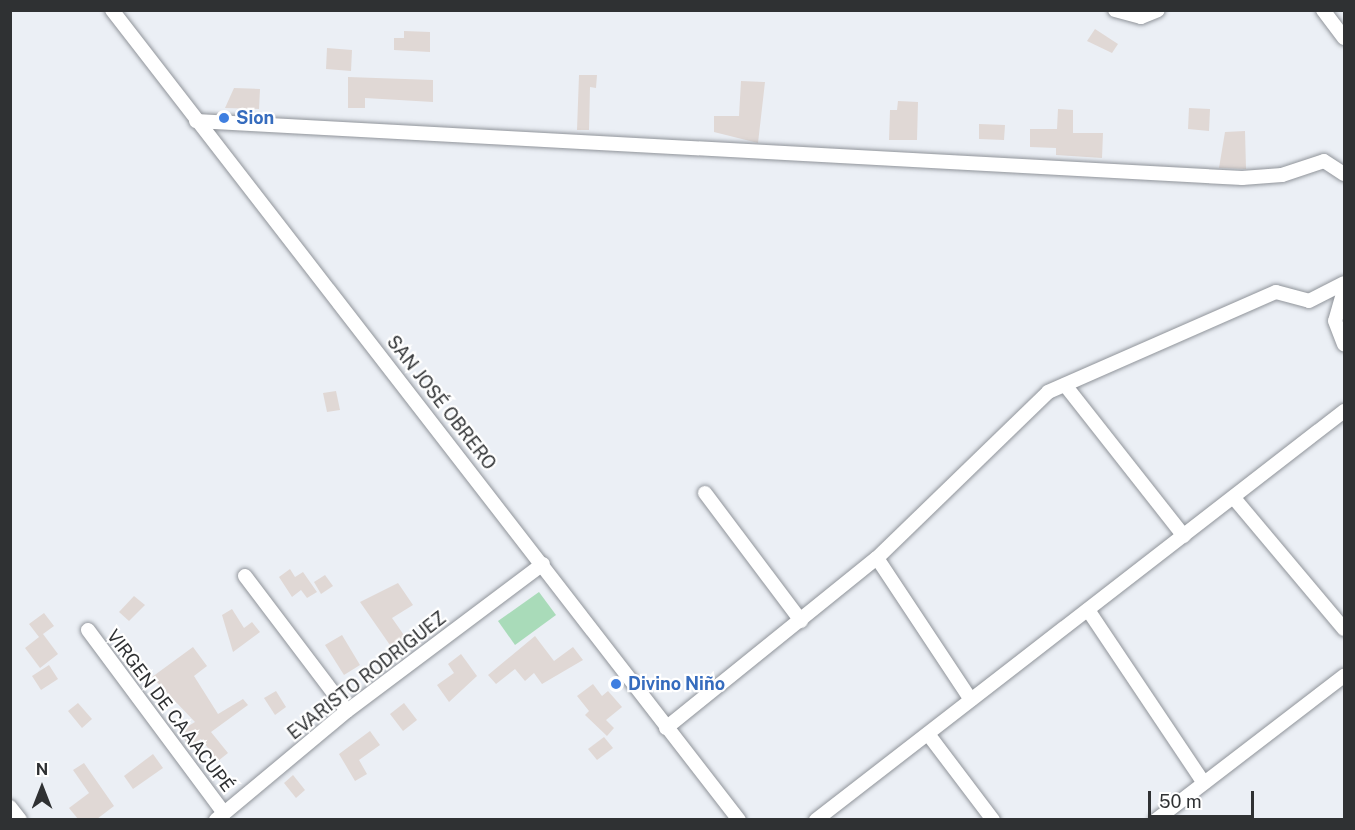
<!DOCTYPE html>
<meta charset="utf-8">
<style>
body{margin:0}
#map{position:relative;width:1355px;height:830px;overflow:hidden;background:#ebeff5;font-family:"Public Sans",sans-serif}
div>[style]{position:absolute}
[style*='--x']{left:calc(var(--x)*1px);top:calc(var(--y)*1px);width:calc(var(--w)*1px);rotate:calc(var(--a)*1deg)}
.green>*{inset:0;background:#a9dbb9}
.building>*{inset:0;background:#e0d8d5}
.roads{filter:drop-shadow(0 0 2px #90949a) drop-shadow(0 0 2px #90949a)}
.street>*{height:14px;margin:-7px;padding:0 7px;transform-origin:7px;border-radius:7px;background:#fff}
.dots>*{width:16px;height:16px;translate:-50% -50%;box-sizing:border-box;border:3px solid #fff;border-radius:50%}
span{translate:-50% -50%;white-space:nowrap;text-align:center;line-height:1.15;-webkit-text-stroke:4.5px #fff;paint-order:stroke}
.shop-label{font-size:18px;color:#366cbe;font-weight:700}
.left{translate:0 -50%;text-align:left}
.street-label{font-size:18px;color:#2f3133}
.frame{position:absolute;inset:0;border:12px solid #2f3133;pointer-events:none}
.north{position:absolute;left:12px;top:758px;width:60px;height:60px;-webkit-text-stroke:4px #fff;paint-order:stroke;rotate:0deg;font-size:16px;font-weight:700;line-height:24px;text-align:center;color:#2f3133}
.north::after{content:'';display:block;margin:auto;width:21px;height:27px;background:#2f3133;clip-path:polygon(50% 0,100% 100%,50% 72%,0 100%)}
.scale{position:absolute;left:1148px;top:791px;width:106px;height:27px;box-sizing:border-box;border:3px solid #2f3133;border-top:0;padding-left:8px;font-size:18px;line-height:21px;white-space:nowrap;color:#2f3133;-webkit-text-stroke:4px #fff;paint-order:stroke}
</style>
<div id="map">
<div class="green">
<i style="clip-path:polygon(539px 592px,556px 615px,515px 645px,498px 621px)"></i>
</div>
<div class="building">
<i style="clip-path:polygon(1095px 29px,1118px 44px,1112px 53px,1087px 41px)"></i>
<i style="clip-path:polygon(404px 31px,430px 32px,430px 52px,394px 50px,394px 38px,404px 38px)"></i>
<i style="clip-path:polygon(327px 48px,352px 50px,351px 71px,326px 69px)"></i>
<i style="clip-path:polygon(579px 75px,597px 75px,596px 88px,590px 87px,589px 130px,577px 130px)"></i>
<i style="clip-path:polygon(348px 77px,433px 80px,433px 102px,365px 98px,365px 108px,348px 108px)"></i>
<i style="clip-path:polygon(741px 81px,765px 82px,758px 143px,714px 132px,714px 116px,739px 116px)"></i>
<i style="clip-path:polygon(234px 88px,260px 89px,259px 109px,225px 108px)"></i>
<i style="clip-path:polygon(898px 101px,918px 102px,917px 140px,889px 140px,890px 110px,897px 110px)"></i>
<i style="clip-path:polygon(1189px 108px,1210px 109px,1209px 131px,1188px 129px)"></i>
<i style="clip-path:polygon(1058px 109px,1073px 110px,1073px 133px,1103px 133px,1102px 158px,1056px 155px,1056px 148px,1030px 147px,1030px 129px,1057px 129px)"></i>
<i style="clip-path:polygon(979px 124px,1005px 125px,1004px 140px,979px 139px)"></i>
<i style="clip-path:polygon(1245px 131px,1246px 169px,1219px 168px,1225px 132px)"></i>
<i style="clip-path:polygon(336px 391px,340px 410px,327px 412px,323px 393px)"></i>
<i style="clip-path:polygon(290px 569px,295px 577px,303px 572px,317px 592px,307px 598px,301px 590px,292px 597px,279px 577px)"></i>
<i style="clip-path:polygon(325px 575px,333px 586px,321px 594px,314px 582px)"></i>
<i style="clip-path:polygon(398px 583px,413px 605px,392px 618px,406px 638px,392px 648px,360px 602px)"></i>
<i style="clip-path:polygon(134px 596px,145px 605px,129px 621px,119px 612px)"></i>
<i style="clip-path:polygon(232px 609px,244px 628px,252px 622px,260px 632px,233px 652px,222px 615px)"></i>
<i style="clip-path:polygon(44px 613px,54px 626px,43px 634px,58px 654px,40px 668px,25px 648px,39px 637px,29px 624px)"></i>
<i style="clip-path:polygon(342px 635px,360px 665px,344px 675px,325px 645px)"></i>
<i style="clip-path:polygon(535px 636px,554px 661px,573px 647px,583px 660px,542px 684px,534px 673px,525px 681px,515px 669px,496px 684px,488px 675px)"></i>
<i style="clip-path:polygon(193px 647px,207px 666px,194px 676px,218px 714px,243px 699px,248px 705px,211px 732px,228px 753px,218px 761px,201px 739px,188px 746px,180px 731px,195px 722px,152px 677px)"></i>
<i style="clip-path:polygon(461px 654px,477px 676px,449px 702px,437px 685px,454px 673px,448px 664px)"></i>
<i style="clip-path:polygon(49px 665px,58px 679px,41px 690px,32px 676px)"></i>
<i style="clip-path:polygon(593px 684px,602px 696px,608px 691px,622px 707px,606px 720px,614px 728px,607px 736px,585px 715px,589px 711px,577px 696px)"></i>
<i style="clip-path:polygon(276px 691px,286px 707px,275px 715px,264px 698px)"></i>
<i style="clip-path:polygon(78px 703px,92px 719px,82px 728px,68px 711px)"></i>
<i style="clip-path:polygon(404px 703px,417px 720px,403px 731px,390px 714px)"></i>
<i style="clip-path:polygon(370px 731px,380px 745px,359px 760px,367px 774px,355px 781px,339px 754px)"></i>
<i style="clip-path:polygon(604px 737px,613px 748px,597px 760px,588px 749px)"></i>
<i style="clip-path:polygon(153px 754px,163px 768px,133px 789px,124px 776px)"></i>
<i style="clip-path:polygon(84px 763px,114px 806px,97px 819px,78px 819px,69px 808px,89px 793px,73px 770px)"></i>
<i style="clip-path:polygon(293px 775px,305px 790px,296px 798px,284px 783px)"></i>
</div>
<div class="roads">
<div class="street">
<i style="--x:112;--y:10;--w:1024;--a:52.26"></i>
<i style="--x:1115;--y:10;--w:27;--a:15"></i>
<i style="--x:1141;--y:17;--w:18;--a:-22"></i>
<i style="--x:1323;--y:10;--w:35;--a:53"></i>
<i style="--x:196;--y:121;--w:1048;--a:3.12"></i>
<i style="--x:1242;--y:178;--w:40;--a:-4.3"></i>
<i style="--x:1282;--y:175;--w:44;--a:-18.4"></i>
<i style="--x:1324;--y:161;--w:24;--a:33"></i>
<i style="--x:1344;--y:290;--w:32;--a:106"></i>
<i style="--x:1335;--y:321;--w:25;--a:69"></i>
<i style="--x:1065;--y:385;--w:192;--a:51.8"></i>
<i style="--x:705;--y:493;--w:160;--a:53.1"></i>
<i style="--x:1234;--y:498;--w:171;--a:50"></i>
<i style="--x:877;--y:558;--w:170;--a:56.5"></i>
<i style="--x:245;--y:576;--w:169;--a:52.9"></i>
<i style="--x:1088;--y:610;--w:208;--a:56.2"></i>
<i style="--x:88;--y:630;--w:228;--a:53.4"></i>
<i style="--x:666;--y:728;--w:271;--a:-38.9"></i>
<i style="--x:877;--y:558;--w:238;--a:-44.1"></i>
<i style="--x:1048;--y:392;--w:249;--a:-23.7"></i>
<i style="--x:1276;--y:292;--w:34;--a:15"></i>
<i style="--x:1309;--y:301;--w:39;--a:-27"></i>
<i style="--x:928;--y:734;--w:108;--a:52.9"></i>
<i style="--x:10;--y:807;--w:16;--a:52"></i>
<i style="--x:216;--y:820;--w:170;--a:-39.8"></i>
<i style="--x:347;--y:711;--w:245;--a:-36.9"></i>
<i style="--x:816;--y:820;--w:668;--a:-37.76"></i>
<i style="--x:1156;--y:820;--w:237;--a:-37.5"></i>
</div>
</div>
<div class="dots">
<i style="left:224px;top:118px;background:#3f7fe0"></i>
<i style="left:616px;top:684px;background:#3f7fe0"></i>
</div>
<div class="shop-label">
<span class="left" style="left:236px;top:118px">Sion</span>
<span class="left" style="left:628px;top:684px">Divino Niño</span>
</div>
<div class="street-label">
<span style="left:441px;top:403px;rotate:52deg">SAN JOSÉ OBRERO</span>
<span style="left:367px;top:676px;rotate:-38deg">EVARISTO RODRIGUEZ</span>
<span style="left:170px;top:711px;rotate:53deg">VIRGEN DE CAAACUPÉ</span>
</div>
<div class="frame"></div>
<div class="north">N</div>
<div class="scale">50 m</div>
</div>
